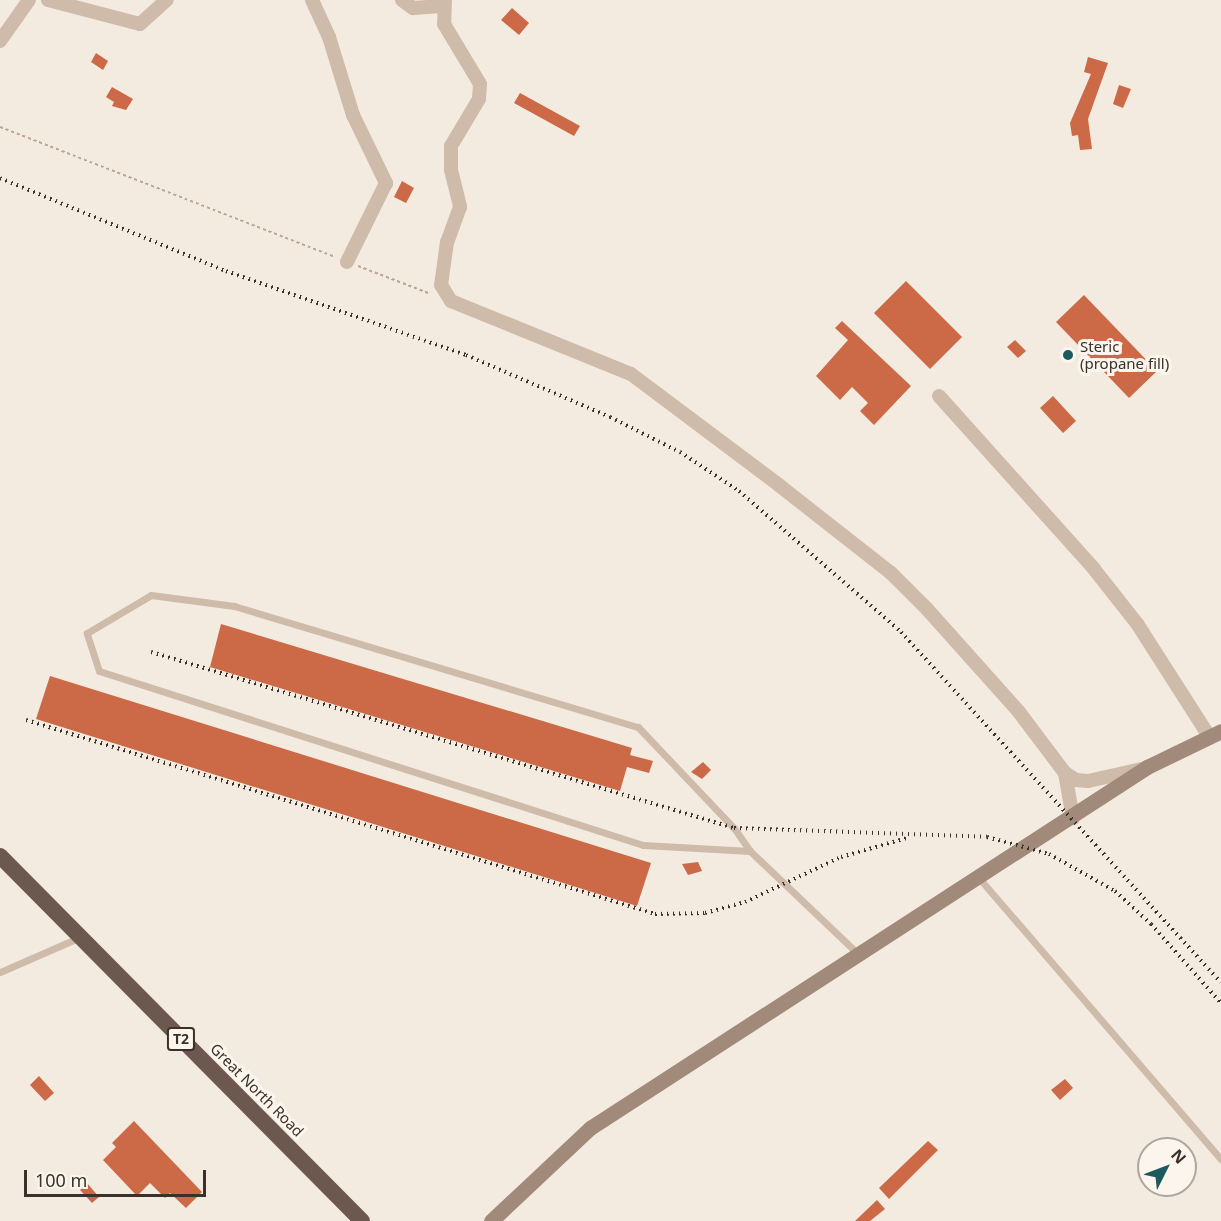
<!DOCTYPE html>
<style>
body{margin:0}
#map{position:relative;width:1221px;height:1221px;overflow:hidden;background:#f4ebe0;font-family:"Noto Sans",sans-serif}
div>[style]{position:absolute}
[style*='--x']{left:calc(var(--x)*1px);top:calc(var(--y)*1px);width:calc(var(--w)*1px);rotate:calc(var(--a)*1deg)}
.building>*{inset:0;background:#cc6946}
.path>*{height:2px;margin-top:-1px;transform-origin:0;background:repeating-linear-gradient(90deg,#baa594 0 3px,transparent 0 6px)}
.service>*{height:7px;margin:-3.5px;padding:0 3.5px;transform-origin:3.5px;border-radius:3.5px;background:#cebbaa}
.minor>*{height:14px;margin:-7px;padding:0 7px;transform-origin:7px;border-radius:7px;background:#cebbaa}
.secondary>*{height:15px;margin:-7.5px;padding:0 7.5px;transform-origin:7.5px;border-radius:7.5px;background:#a28a7b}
.trunk>*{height:16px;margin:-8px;padding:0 8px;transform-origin:8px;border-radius:8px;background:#6c584e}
.rail>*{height:4px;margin-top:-2px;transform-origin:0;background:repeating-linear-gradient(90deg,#3b302a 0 1.5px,transparent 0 6px)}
.dots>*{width:16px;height:16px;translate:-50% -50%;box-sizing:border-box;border:3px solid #fbf5ed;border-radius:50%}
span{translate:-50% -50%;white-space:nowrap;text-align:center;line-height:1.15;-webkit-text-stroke:6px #fbf5ed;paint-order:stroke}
.shield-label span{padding:2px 4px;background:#fbf5ed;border:2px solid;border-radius:4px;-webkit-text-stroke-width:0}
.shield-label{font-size:14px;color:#3b302a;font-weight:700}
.poi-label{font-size:15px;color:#3b302a}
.left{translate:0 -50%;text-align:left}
.street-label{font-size:15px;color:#3b302a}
.north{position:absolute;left:1137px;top:1137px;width:60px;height:60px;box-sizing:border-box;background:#fbf5ed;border:2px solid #aea69f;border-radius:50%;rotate:48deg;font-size:16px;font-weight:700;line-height:24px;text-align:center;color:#3b302a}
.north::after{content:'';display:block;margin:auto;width:21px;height:27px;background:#1d5a5f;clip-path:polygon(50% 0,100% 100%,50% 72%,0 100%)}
.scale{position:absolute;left:24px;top:1170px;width:182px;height:27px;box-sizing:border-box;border:3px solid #3b302a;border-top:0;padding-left:8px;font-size:18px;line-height:21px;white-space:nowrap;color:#3b302a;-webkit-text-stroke:4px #fbf5ed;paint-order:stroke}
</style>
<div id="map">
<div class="building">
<i style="clip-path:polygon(512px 8px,529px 23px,519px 35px,501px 20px)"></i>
<i style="clip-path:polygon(96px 53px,108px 61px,103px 70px,91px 62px)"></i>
<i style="clip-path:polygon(1088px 57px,1108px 63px,1088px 119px,1092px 149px,1080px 150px,1078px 135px,1072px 136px,1070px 123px,1091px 74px,1084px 72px)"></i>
<i style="clip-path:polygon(1119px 85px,1131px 89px,1123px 108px,1113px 104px)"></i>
<i style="clip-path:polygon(112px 87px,133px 99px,126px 110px,112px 106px,114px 102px,106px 97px)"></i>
<i style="clip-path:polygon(520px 93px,580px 126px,574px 136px,514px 103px)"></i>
<i style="clip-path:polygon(402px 181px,414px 188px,406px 203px,394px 197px)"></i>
<i style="clip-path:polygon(906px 281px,962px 337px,930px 369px,874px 313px)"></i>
<i style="clip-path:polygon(1084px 295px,1157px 371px,1129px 398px,1056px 322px)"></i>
<i style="clip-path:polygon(842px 321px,911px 386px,874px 425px,860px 411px,868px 403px,852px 387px,840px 400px,816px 376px,848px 340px,835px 328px)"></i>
<i style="clip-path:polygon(1015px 340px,1026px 351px,1018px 358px,1007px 347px)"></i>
<i style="clip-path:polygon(1053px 396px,1076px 421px,1063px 433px,1040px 408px)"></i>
<i style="clip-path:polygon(221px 624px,632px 748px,630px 755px,653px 761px,649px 773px,627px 767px,620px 791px,210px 667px)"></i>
<i style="clip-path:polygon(50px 676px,651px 863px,637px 906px,36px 719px)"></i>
<i style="clip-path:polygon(703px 762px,711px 770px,702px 779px,691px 772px)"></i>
<i style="clip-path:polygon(698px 862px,702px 871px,688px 875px,682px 864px)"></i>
<i style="clip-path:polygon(39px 1076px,54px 1093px,45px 1101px,30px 1085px)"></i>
<i style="clip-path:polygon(1065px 1079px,1073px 1088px,1060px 1100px,1051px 1090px)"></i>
<i style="clip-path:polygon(134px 1121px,202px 1192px,186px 1208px,170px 1193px,165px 1198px,150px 1183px,137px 1196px,103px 1160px,116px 1147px,112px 1143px)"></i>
<i style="clip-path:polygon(928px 1141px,938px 1150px,889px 1199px,879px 1188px)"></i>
<i style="clip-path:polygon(87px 1183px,99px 1197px,92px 1203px,80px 1190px)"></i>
<i style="clip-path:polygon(877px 1200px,885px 1209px,870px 1221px,855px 1221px)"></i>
</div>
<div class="path">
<i style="--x:0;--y:127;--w:360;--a:21.2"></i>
<i style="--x:358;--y:266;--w:78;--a:21"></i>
</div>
<div class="service">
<i style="--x:750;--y:851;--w:107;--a:-176.8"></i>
<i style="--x:643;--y:845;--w:571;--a:-162.26"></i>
<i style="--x:99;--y:671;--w:40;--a:-108"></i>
<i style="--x:87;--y:633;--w:74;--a:-30.7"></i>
<i style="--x:151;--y:595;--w:84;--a:7.5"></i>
<i style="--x:234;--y:606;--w:422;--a:16.7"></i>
<i style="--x:638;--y:727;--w:139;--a:46.5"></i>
<i style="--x:734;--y:828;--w:28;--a:55"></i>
<i style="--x:750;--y:851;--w:149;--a:43.6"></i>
<i style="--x:979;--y:878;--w:371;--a:49.3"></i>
<i style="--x:0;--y:972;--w:87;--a:-23.6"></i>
</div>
<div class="minor">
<i style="--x:48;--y:0;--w:95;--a:14.6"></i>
<i style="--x:140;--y:24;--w:36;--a:-42"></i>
<i style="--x:312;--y:0;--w:41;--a:65.3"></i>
<i style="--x:329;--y:37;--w:82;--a:72.9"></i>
<i style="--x:353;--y:115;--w:76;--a:64.1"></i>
<i style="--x:386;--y:183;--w:88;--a:116.3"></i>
<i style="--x:402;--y:0;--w:14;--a:36"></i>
<i style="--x:413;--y:8;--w:31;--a:-4"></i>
<i style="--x:445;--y:0;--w:24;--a:92"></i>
<i style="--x:444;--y:24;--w:70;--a:59"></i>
<i style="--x:480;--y:84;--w:15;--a:94"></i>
<i style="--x:479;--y:99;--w:55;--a:120.8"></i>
<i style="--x:451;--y:146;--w:24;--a:90"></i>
<i style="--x:451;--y:170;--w:38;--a:76"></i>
<i style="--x:460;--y:207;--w:37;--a:110"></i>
<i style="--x:447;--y:242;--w:43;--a:97.9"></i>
<i style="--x:441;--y:285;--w:19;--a:58"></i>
<i style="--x:451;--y:301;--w:194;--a:22.1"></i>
<i style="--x:631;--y:374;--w:186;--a:36.9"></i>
<i style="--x:780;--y:486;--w:141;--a:38.1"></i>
<i style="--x:891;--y:573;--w:51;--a:45"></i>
<i style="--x:927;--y:609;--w:138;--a:48.2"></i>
<i style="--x:1019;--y:712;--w:76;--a:53"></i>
<i style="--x:1065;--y:773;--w:13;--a:32"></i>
<i style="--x:1076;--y:780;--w:12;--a:5"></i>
<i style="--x:1088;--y:781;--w:55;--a:-12.5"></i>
<i style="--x:0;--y:41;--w:50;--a:-54.7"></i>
<i style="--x:939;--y:396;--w:232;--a:48.1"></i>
<i style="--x:1094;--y:569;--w:71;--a:51.8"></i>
<i style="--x:1138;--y:625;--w:132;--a:57.4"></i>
<i style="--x:1065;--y:773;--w:46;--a:79.9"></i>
</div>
<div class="secondary">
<i style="--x:491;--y:1221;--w:136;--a:-43.2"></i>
<i style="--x:590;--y:1128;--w:664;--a:-32.95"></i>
<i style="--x:1147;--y:767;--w:82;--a:-25.9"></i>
</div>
<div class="trunk">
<i style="--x:0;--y:856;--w:514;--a:45.24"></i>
</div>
<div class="rail">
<i style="--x:0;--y:178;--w:244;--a:22.4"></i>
<i style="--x:226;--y:271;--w:254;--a:19.3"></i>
<i style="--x:466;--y:355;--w:157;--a:23.3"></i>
<i style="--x:610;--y:417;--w:78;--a:26.6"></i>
<i style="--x:680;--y:452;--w:71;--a:33.5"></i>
<i style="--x:739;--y:491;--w:215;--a:41"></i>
<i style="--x:901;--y:632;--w:474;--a:47.6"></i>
<i style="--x:151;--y:652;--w:609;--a:16.8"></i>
<i style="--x:734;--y:828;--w:253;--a:2"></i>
<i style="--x:987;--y:837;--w:64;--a:15.3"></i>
<i style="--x:1049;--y:854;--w:76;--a:29.3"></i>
<i style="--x:1115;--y:891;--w:49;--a:42.5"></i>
<i style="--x:1151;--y:924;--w:106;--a:48.5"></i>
<i style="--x:26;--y:720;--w:658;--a:17.14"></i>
<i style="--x:655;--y:914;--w:50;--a:-1.1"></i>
<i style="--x:705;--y:913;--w:41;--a:-15.4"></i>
<i style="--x:745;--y:902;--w:106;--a:-25.1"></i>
<i style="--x:841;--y:857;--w:69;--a:-16.1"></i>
</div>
<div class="dots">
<i style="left:1068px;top:355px;background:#1d5a5f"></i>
</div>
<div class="shield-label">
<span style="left:181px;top:1039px">T2</span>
</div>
<div class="poi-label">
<span class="left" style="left:1080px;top:355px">Steric<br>(propane fill)</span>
</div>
<div class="street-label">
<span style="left:257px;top:1090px;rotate:45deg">Great North Road</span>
</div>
<div class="north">N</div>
<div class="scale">100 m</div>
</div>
